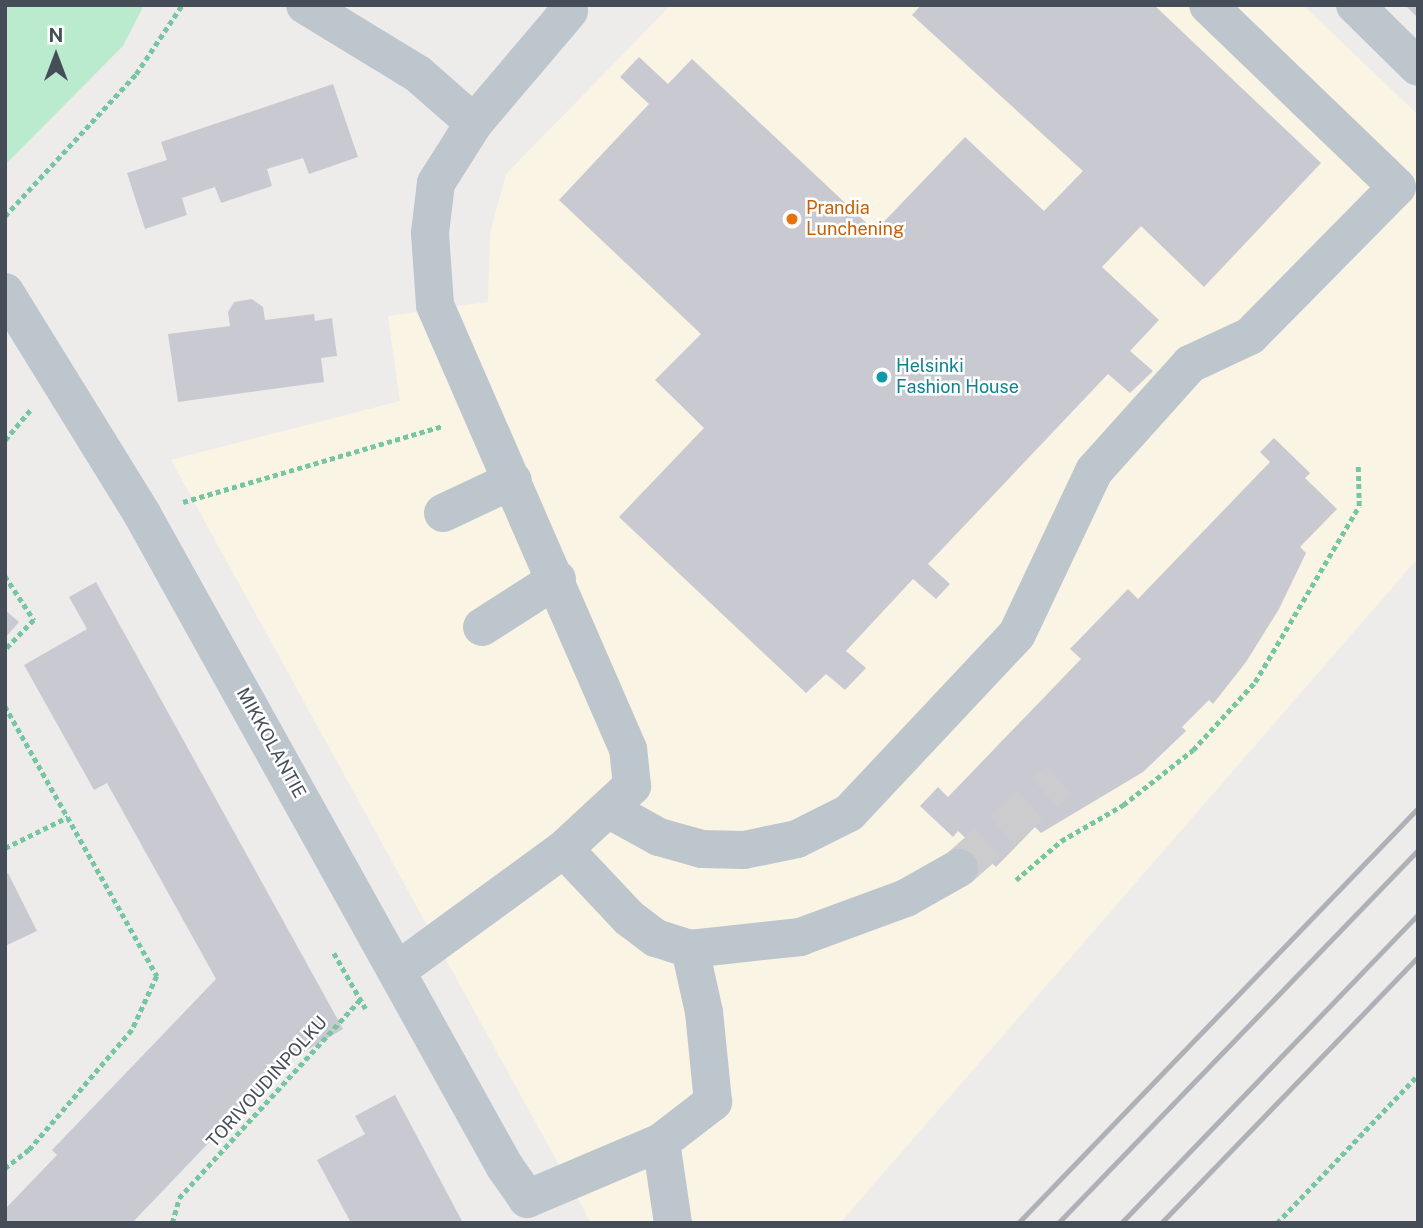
<!DOCTYPE html>
<style>
body{margin:0}
#map{position:relative;width:1423px;height:1228px;overflow:hidden;background:#eeeceb;font-family:"Public Sans",sans-serif}
div>[style]{position:absolute}
[style*='--x']{left:calc(var(--x)*1px);top:calc(var(--y)*1px);width:calc(var(--w)*1px);rotate:calc(var(--a)*1deg)}
.commercial>*{inset:0;background:#faf4e4}
.green>*{inset:0;background:#bbebcf}
.building>*{inset:0;background:#c9cad1}
.minor-tunnel>*{height:38px;margin-top:-19px;transform-origin:0;background:repeating-linear-gradient(90deg,#ccccce 0 38px,transparent 0 57px)}
.path>*{height:4.5px;margin-top:-2.25px;transform-origin:0;background:repeating-linear-gradient(90deg,#76c6a2 0 5px,transparent 0 8.5px)}
.minor>*{height:38px;margin:-19px;padding:0 19px;transform-origin:19px;border-radius:19px;background:#bdc5cd}
.rail>*{height:5px;margin:-2.5px;padding:0 2.5px;transform-origin:2.5px;border-radius:2.5px;background:#aeb1b6}
.dots>*{width:19px;height:19px;translate:-50% -50%;box-sizing:border-box;border:4px solid #fff;border-radius:50%}
span{translate:-50% -50%;white-space:nowrap;text-align:center;line-height:1.15;-webkit-text-stroke:5px #fff;paint-order:stroke}
.food-label{font-size:18px;color:#c56008}
.left{translate:0 -50%;text-align:left}
.culture-label{font-size:18px;color:#0d838f}
.street-label{font-size:18px;color:#454e58}
.frame{position:absolute;inset:0;border:7px solid #454e58;pointer-events:none}
.north{position:absolute;left:21px;top:21px;width:70px;height:70px;-webkit-text-stroke:5px #fff;paint-order:stroke;rotate:0deg;font-size:19px;font-weight:700;line-height:28px;text-align:center;color:#454e58}
.north::after{content:'';display:block;margin:auto;width:24px;height:32px;background:#454e58;clip-path:polygon(50% 0,100% 100%,50% 72%,0 100%)}
</style>
<div id="map">
<div class="commercial">
<i style="clip-path:polygon(671px 5px,1303px 5px,1418px 115px,1418px 558px,840px 1223px,591px 1223px,171px 460px,400px 401px,388px 316px,488px 302px,490px 233px,506px 174px)"></i>
</div>
<div class="green">
<i style="clip-path:polygon(5px 5px,144px 5px,123px 46px,5px 165px)"></i>
</div>
<div class="building">
<i style="clip-path:polygon(921px 5px,1154px 5px,1321px 163px,1204px 287px,1141px 226px,1102px 267px,1159px 320px,1130px 351px,1153px 371px,1130px 393px,1108px 374px,928px 564px,950px 584px,936px 599px,913px 579px,846px 651px,866px 668px,845px 690px,826px 674px,806px 693px,619px 517px,704px 428px,655px 380px,701px 334px,559px 200px,649px 104px,620px 77px,639px 57px,668px 84px,692px 59px,875px 231px,965px 137px,1044px 211px,1083px 171px,912px 15px)"></i>
<i style="clip-path:polygon(1405px 5px,1418px 5px,1418px 18px)"></i>
<i style="clip-path:polygon(333px 84px,358px 157px,309px 174px,303px 158px,267px 169px,272px 186px,221px 203px,215px 187px,182px 198px,187px 215px,145px 229px,127px 173px,167px 160px,161px 142px)"></i>
<i style="clip-path:polygon(252px 299px,263px 307px,265px 320px,314px 314px,315px 321px,332px 318px,337px 356px,321px 358px,324px 382px,178px 402px,168px 334px,230px 326px,228px 312px,234px 302px)"></i>
<i style="clip-path:polygon(1274px 438px,1310px 473px,1305px 478px,1337px 509px,1300px 547px,1306px 553px,1279px 609px,1246px 662px,1213px 704px,1209px 700px,1182px 727px,1186px 731px,1143px 772px,1041px 833px,1035px 827px,996px 867px,958px 831px,953px 837px,920px 806px,938px 787px,948px 797px,1081px 659px,1070px 649px,1128px 589px,1138px 599px,1270px 462px,1260px 452px)"></i>
<i style="clip-path:polygon(96px 582px,343px 1029px,285px 1063px,132px 1223px,5px 1223px,5px 1209px,57px 1155px,52px 1150px,216px 979px,107px 783px,94px 790px,24px 665px,87px 629px,69px 597px)"></i>
<i style="clip-path:polygon(5px 610px,19px 622px,5px 638px)"></i>
<i style="clip-path:polygon(8px 873px,37px 931px,5px 946px,5px 875px)"></i>
<i style="clip-path:polygon(395px 1095px,463px 1223px,351px 1223px,317px 1160px,365px 1134px,355px 1116px)"></i>
</div>
<div class="minor-tunnel">
<i style="--x:959;--y:868;--w:133;--a:-41.3"></i>
</div>
<div class="path">
<i style="--x:5;--y:216;--w:193;--a:-47.3"></i>
<i style="--x:136;--y:74;--w:83;--a:-56.3"></i>
<i style="--x:5;--y:440;--w:39;--a:-50"></i>
<i style="--x:183;--y:502;--w:271;--a:-16.3"></i>
<i style="--x:5;--y:576;--w:53;--a:56.6"></i>
<i style="--x:34;--y:620;--w:42;--a:134"></i>
<i style="--x:5;--y:706;--w:310;--a:60.6"></i>
<i style="--x:157;--y:976;--w:60;--a:114.8"></i>
<i style="--x:132;--y:1030;--w:158;--a:130.6"></i>
<i style="--x:29;--y:1150;--w:31;--a:142"></i>
<i style="--x:5;--y:848;--w:70;--a:-26.2"></i>
<i style="--x:1016;--y:880;--w:60;--a:-40.9"></i>
<i style="--x:1061;--y:841;--w:72;--a:-30.1"></i>
<i style="--x:1123;--y:805;--w:89;--a:-38.2"></i>
<i style="--x:1193;--y:750;--w:92;--a:-47.6"></i>
<i style="--x:1255;--y:682;--w:204;--a:-59.4"></i>
<i style="--x:1359;--y:506;--w:42;--a:-91.4"></i>
<i style="--x:334;--y:953;--w:64;--a:60.3"></i>
<i style="--x:172;--y:1223;--w:26;--a:-74"></i>
<i style="--x:179;--y:1198;--w:267;--a:-47.6"></i>
<i style="--x:1277;--y:1223;--w:204;--a:-46.4"></i>
</div>
<div class="minor">
<i style="--x:305;--y:5;--w:132;--a:31.4"></i>
<i style="--x:418;--y:74;--w:74;--a:41.2"></i>
<i style="--x:1355;--y:5;--w:88;--a:44.5"></i>
<i style="--x:5;--y:292;--w:261;--a:58.3"></i>
<i style="--x:142;--y:514;--w:747;--a:60.93"></i>
<i style="--x:505;--y:1167;--w:39;--a:55"></i>
<i style="--x:527;--y:1199;--w:146;--a:-23"></i>
<i style="--x:661;--y:1142;--w:66;--a:-37.6"></i>
<i style="--x:713;--y:1102;--w:90;--a:-95.7"></i>
<i style="--x:704;--y:1012;--w:65;--a:-102.5"></i>
<i style="--x:443;--y:513;--w:77;--a:-25.2"></i>
<i style="--x:482;--y:627;--w:89;--a:-32.6"></i>
<i style="--x:610;--y:810;--w:56;--a:28.9"></i>
<i style="--x:659;--y:837;--w:45;--a:15.6"></i>
<i style="--x:702;--y:849;--w:42;--a:1.4"></i>
<i style="--x:744;--y:850;--w:54;--a:-11.7"></i>
<i style="--x:797;--y:839;--w:58;--a:-26.6"></i>
<i style="--x:849;--y:813;--w:245;--a:-46.8"></i>
<i style="--x:1017;--y:634;--w:180;--a:-64.7"></i>
<i style="--x:1094;--y:471;--w:144;--a:-48.1"></i>
<i style="--x:1190;--y:364;--w:66;--a:-25"></i>
<i style="--x:1250;--y:336;--w:209;--a:-45.4"></i>
<i style="--x:1397;--y:187;--w:262;--a:-136.1"></i>
<i style="--x:564;--y:849;--w:95;--a:46.7"></i>
<i style="--x:629;--y:918;--w:34;--a:37"></i>
<i style="--x:656;--y:938;--w:36;--a:18"></i>
<i style="--x:690;--y:949;--w:111;--a:-6.2"></i>
<i style="--x:800;--y:937;--w:113;--a:-20.2"></i>
<i style="--x:906;--y:898;--w:61;--a:-29.5"></i>
<i style="--x:398;--y:970;--w:205;--a:-36.1"></i>
<i style="--x:564;--y:849;--w:93;--a:-42.8"></i>
<i style="--x:632;--y:786;--w:37;--a:-96"></i>
<i style="--x:628;--y:749;--w:484;--a:-113.5"></i>
<i style="--x:435;--y:305;--w:72;--a:-94"></i>
<i style="--x:430;--y:233;--w:50;--a:-83.2"></i>
<i style="--x:436;--y:183;--w:71;--a:-57.7"></i>
<i style="--x:474;--y:123;--w:147;--a:-49.7"></i>
<i style="--x:661;--y:1142;--w:82;--a:81.6"></i>
</div>
<div class="rail">
<i style="--x:1018;--y:1223;--w:576;--a:-46.05"></i>
<i style="--x:1058;--y:1223;--w:518;--a:-46.02"></i>
<i style="--x:1121;--y:1223;--w:429;--a:-46.1"></i>
<i style="--x:1161;--y:1223;--w:370;--a:-46"></i>
</div>
<div class="dots">
<i style="left:792px;top:219px;background:#e8710a"></i>
<i style="left:882px;top:377px;background:#0f9aa8"></i>
</div>
<div class="food-label">
<span class="left" style="left:806px;top:219px">Prandia<br>Lunchening</span>
</div>
<div class="culture-label">
<span class="left" style="left:896px;top:377px">Helsinki<br>Fashion House</span>
</div>
<div class="street-label">
<span style="left:271px;top:743px;rotate:61deg">MIKKOLANTIE</span>
<span style="left:267px;top:1082px;rotate:-48deg">TORIVOUDINPOLKU</span>
</div>
<div class="frame"></div>
<div class="north">N</div>
</div>
